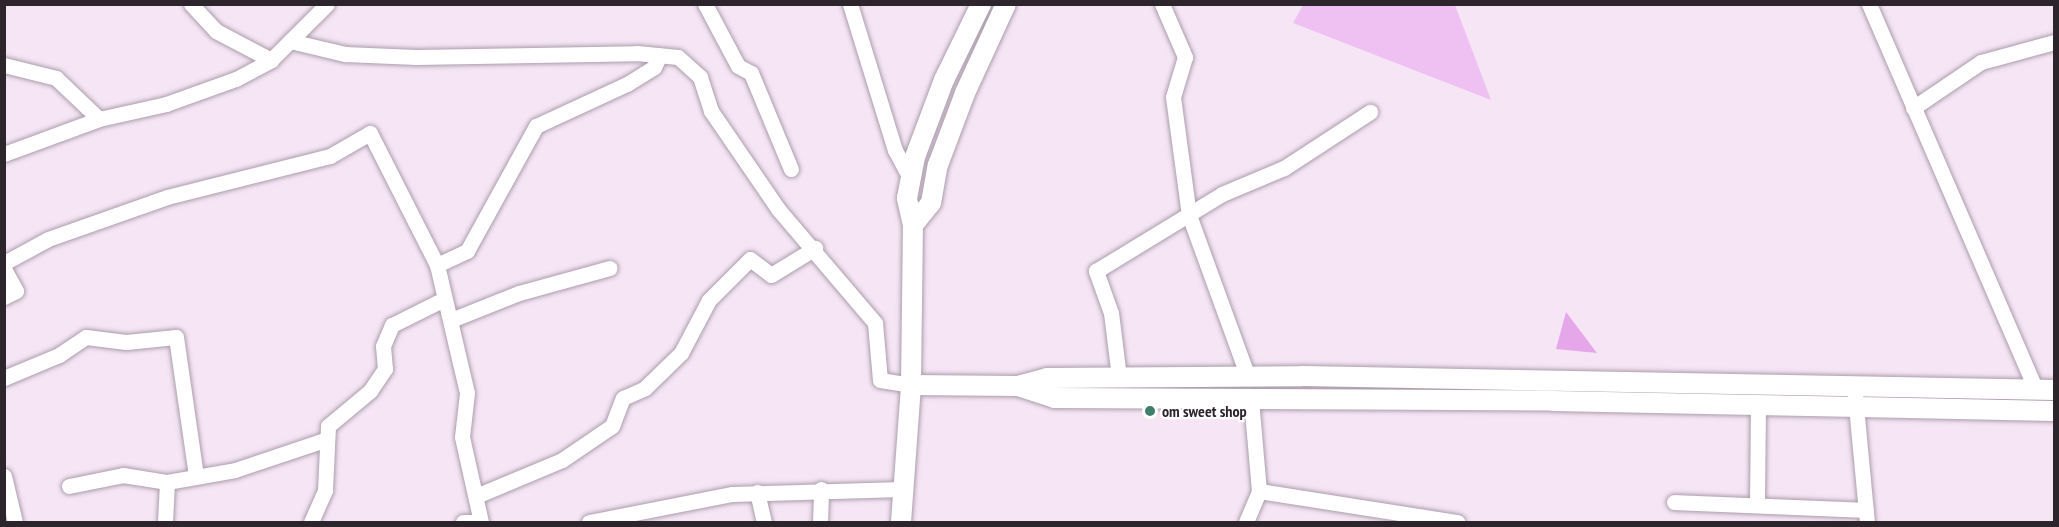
<!DOCTYPE html>
<style>
body{margin:0}
#map{position:relative;width:2059px;height:527px;overflow:hidden;background:#f5e5f5;font-family:"PT Sans Narrow",sans-serif}
div>[style]{position:absolute}
[style*='--x']{left:calc(var(--x)*1px);top:calc(var(--y)*1px);width:calc(var(--w)*1px);rotate:calc(var(--a)*1deg)}
.green>*{inset:0;background:#efc1f3}
.building>*{inset:0;background:#e6a7ea}
.roads{filter:drop-shadow(0 0 2px #ab9dac) drop-shadow(0 0 2px #ab9dac)}
.minor>*{height:15px;margin:-7.5px;padding:0 7.5px;transform-origin:7.5px;border-radius:7.5px;background:#fff}
.major>*{height:20px;margin:-10px;padding:0 10px;transform-origin:10px;border-radius:10px;background:#fff}
.dots>*{width:16px;height:16px;translate:-50% -50%;box-sizing:border-box;border:3px solid #fff;border-radius:50%}
span{translate:-50% -50%;white-space:nowrap;text-align:center;line-height:1.15;-webkit-text-stroke:4.5px #fff;paint-order:stroke}
.poi-label{font-size:16px;color:#2c262c;font-weight:700}
.left{translate:0 -50%;text-align:left}
.frame{position:absolute;inset:0;border:6px solid #2c262c;pointer-events:none}
</style>
<div id="map">
<div class="green">
<i style="clip-path:polygon(1303px 5px,1455px 5px,1491px 100px,1293px 23px)"></i>
</div>
<div class="building">
<i style="clip-path:polygon(1566px 312px,1597px 353px,1556px 349px)"></i>
</div>
<div class="roads">
<div class="minor">
<i style="--x:191;--y:4;--w:37;--a:47"></i>
<i style="--x:216;--y:31;--w:62;--a:27.8"></i>
<i style="--x:705;--y:4;--w:70;--a:62"></i>
<i style="--x:738;--y:66;--w:15;--a:28"></i>
<i style="--x:751;--y:73;--w:104;--a:67.4"></i>
<i style="--x:850;--y:4;--w:153;--a:72.9"></i>
<i style="--x:895;--y:150;--w:34;--a:62"></i>
<i style="--x:1162;--y:4;--w:58;--a:66.5"></i>
<i style="--x:1185;--y:57;--w:42;--a:106.7"></i>
<i style="--x:1173;--y:97;--w:119;--a:82.3"></i>
<i style="--x:1189;--y:215;--w:172;--a:70"></i>
<i style="--x:1869;--y:4;--w:420;--a:66.6"></i>
<i style="--x:290;--y:41;--w:57;--a:13.3"></i>
<i style="--x:345;--y:54;--w:71;--a:2.4"></i>
<i style="--x:416;--y:57;--w:221;--a:-1"></i>
<i style="--x:637;--y:53;--w:41;--a:5.6"></i>
<i style="--x:678;--y:57;--w:30;--a:42"></i>
<i style="--x:700;--y:77;--w:36;--a:72"></i>
<i style="--x:711;--y:111;--w:119;--a:55.6"></i>
<i style="--x:778;--y:209;--w:150;--a:49.6"></i>
<i style="--x:875;--y:323;--w:57;--a:85"></i>
<i style="--x:880;--y:380;--w:31;--a:9"></i>
<i style="--x:4;--y:65;--w:54;--a:14"></i>
<i style="--x:56;--y:78;--w:59;--a:43.6"></i>
<i style="--x:99;--y:119;--w:69;--a:-12.6"></i>
<i style="--x:166;--y:104;--w:74;--a:-19.7"></i>
<i style="--x:236;--y:79;--w:40;--a:-28"></i>
<i style="--x:271;--y:60;--w:79;--a:-45"></i>
<i style="--x:1913;--y:108;--w:82;--a:-34.1"></i>
<i style="--x:1981;--y:62;--w:76;--a:-15.3"></i>
<i style="--x:4;--y:154;--w:101;--a:-20.2"></i>
<i style="--x:4;--y:263;--w:50;--a:-28.6"></i>
<i style="--x:48;--y:239;--w:126;--a:-19.4"></i>
<i style="--x:167;--y:197;--w:168;--a:-14.1"></i>
<i style="--x:330;--y:156;--w:46;--a:-29.9"></i>
<i style="--x:370;--y:133;--w:148;--a:63.1"></i>
<i style="--x:437;--y:265;--w:131;--a:76.8"></i>
<i style="--x:467;--y:393;--w:44;--a:96.5"></i>
<i style="--x:462;--y:437;--w:87;--a:77.4"></i>
<i style="--x:437;--y:265;--w:33;--a:-25"></i>
<i style="--x:467;--y:251;--w:143;--a:-61.1"></i>
<i style="--x:536;--y:126;--w:100;--a:-24.8"></i>
<i style="--x:627;--y:84;--w:32;--a:-32"></i>
<i style="--x:654;--y:67;--w:13;--a:-63"></i>
<i style="--x:4;--y:269;--w:25;--a:61"></i>
<i style="--x:16;--y:291;--w:13;--a:153"></i>
<i style="--x:451;--y:320;--w:73;--a:-21.7"></i>
<i style="--x:519;--y:293;--w:94;--a:-15.4"></i>
<i style="--x:1119;--y:377;--w:64;--a:-97.1"></i>
<i style="--x:1111;--y:313;--w:45;--a:-109.7"></i>
<i style="--x:1096;--y:271;--w:148;--a:-31.4"></i>
<i style="--x:1222;--y:194;--w:67;--a:-22.8"></i>
<i style="--x:1284;--y:168;--w:103;--a:-33.1"></i>
<i style="--x:4;--y:378;--w:60;--a:-22.7"></i>
<i style="--x:59;--y:355;--w:32;--a:-34"></i>
<i style="--x:86;--y:337;--w:40;--a:7.1"></i>
<i style="--x:126;--y:342;--w:50;--a:-5.7"></i>
<i style="--x:176;--y:337;--w:140;--a:81.8"></i>
<i style="--x:1854;--y:385;--w:138;--a:84.6"></i>
<i style="--x:4;--y:476;--w:47;--a:76.6"></i>
<i style="--x:69;--y:486;--w:55;--a:-11.5"></i>
<i style="--x:123;--y:475;--w:45;--a:9"></i>
<i style="--x:1259;--y:491;--w:201;--a:8.9"></i>
<i style="--x:757;--y:492;--w:31;--a:77"></i>
<i style="--x:476;--y:496;--w:93;--a:-22.7"></i>
<i style="--x:562;--y:460;--w:60;--a:-34.2"></i>
<i style="--x:612;--y:426;--w:30;--a:-69"></i>
<i style="--x:623;--y:398;--w:24;--a:-24"></i>
<i style="--x:645;--y:388;--w:50;--a:-44.2"></i>
<i style="--x:681;--y:353;--w:60;--a:-62.2"></i>
<i style="--x:709;--y:300;--w:58;--a:-45"></i>
<i style="--x:750;--y:259;--w:26;--a:37"></i>
<i style="--x:771;--y:275;--w:52;--a:-31.5"></i>
<i style="--x:1674;--y:502;--w:192;--a:2.4"></i>
<i style="--x:1757;--y:502;--w:97;--a:-89.4"></i>
<i style="--x:165;--y:522;--w:40;--a:-87.1"></i>
<i style="--x:167;--y:482;--w:69;--a:-10"></i>
<i style="--x:235;--y:470;--w:94;--a:-18.6"></i>
<i style="--x:311;--y:522;--w:35;--a:-66"></i>
<i style="--x:325;--y:490;--w:64;--a:-87.3"></i>
<i style="--x:328;--y:426;--w:55;--a:-39.8"></i>
<i style="--x:370;--y:391;--w:27;--a:-56"></i>
<i style="--x:385;--y:369;--w:23;--a:-95"></i>
<i style="--x:383;--y:346;--w:23;--a:-67"></i>
<i style="--x:392;--y:325;--w:58;--a:-26.6"></i>
<i style="--x:463;--y:522;--w:14;--a:0"></i>
<i style="--x:589;--y:522;--w:146;--a:-11.1"></i>
<i style="--x:732;--y:494;--w:170;--a:-1.7"></i>
<i style="--x:820;--y:522;--w:33;--a:-88"></i>
<i style="--x:1246;--y:522;--w:34;--a:-67"></i>
<i style="--x:1259;--y:491;--w:92;--a:-95"></i>
</div>
<div class="major">
<i style="--x:913;--y:225;--w:28;--a:-51"></i>
<i style="--x:931;--y:203;--w:39;--a:-80"></i>
<i style="--x:938;--y:165;--w:77;--a:-69.4"></i>
<i style="--x:965;--y:93;--w:98;--a:-65.3"></i>
<i style="--x:911;--y:385;--w:107;--a:0.5"></i>
<i style="--x:1018;--y:386;--w:30;--a:-15"></i>
<i style="--x:1047;--y:378;--w:255;--a:-0.4"></i>
<i style="--x:1302;--y:376;--w:752;--a:1.07"></i>
<i style="--x:1018;--y:386;--w:38;--a:18"></i>
<i style="--x:1054;--y:398;--w:499;--a:0.3"></i>
<i style="--x:1553;--y:401;--w:501;--a:1.14"></i>
<i style="--x:901;--y:522;--w:137;--a:-85.8"></i>
<i style="--x:911;--y:385;--w:160;--a:-89.3"></i>
<i style="--x:913;--y:225;--w:28;--a:-103"></i>
<i style="--x:907;--y:198;--w:42;--a:-79"></i>
<i style="--x:915;--y:157;--w:82;--a:-69.4"></i>
<i style="--x:944;--y:80;--w:85;--a:-64"></i>
</div>
</div>
<div class="dots">
<i style="left:1150px;top:411px;background:#3f7e6b"></i>
</div>
<div class="poi-label">
<span class="left" style="left:1162px;top:411px">om sweet shop</span>
</div>
<div class="frame"></div>
</div>
